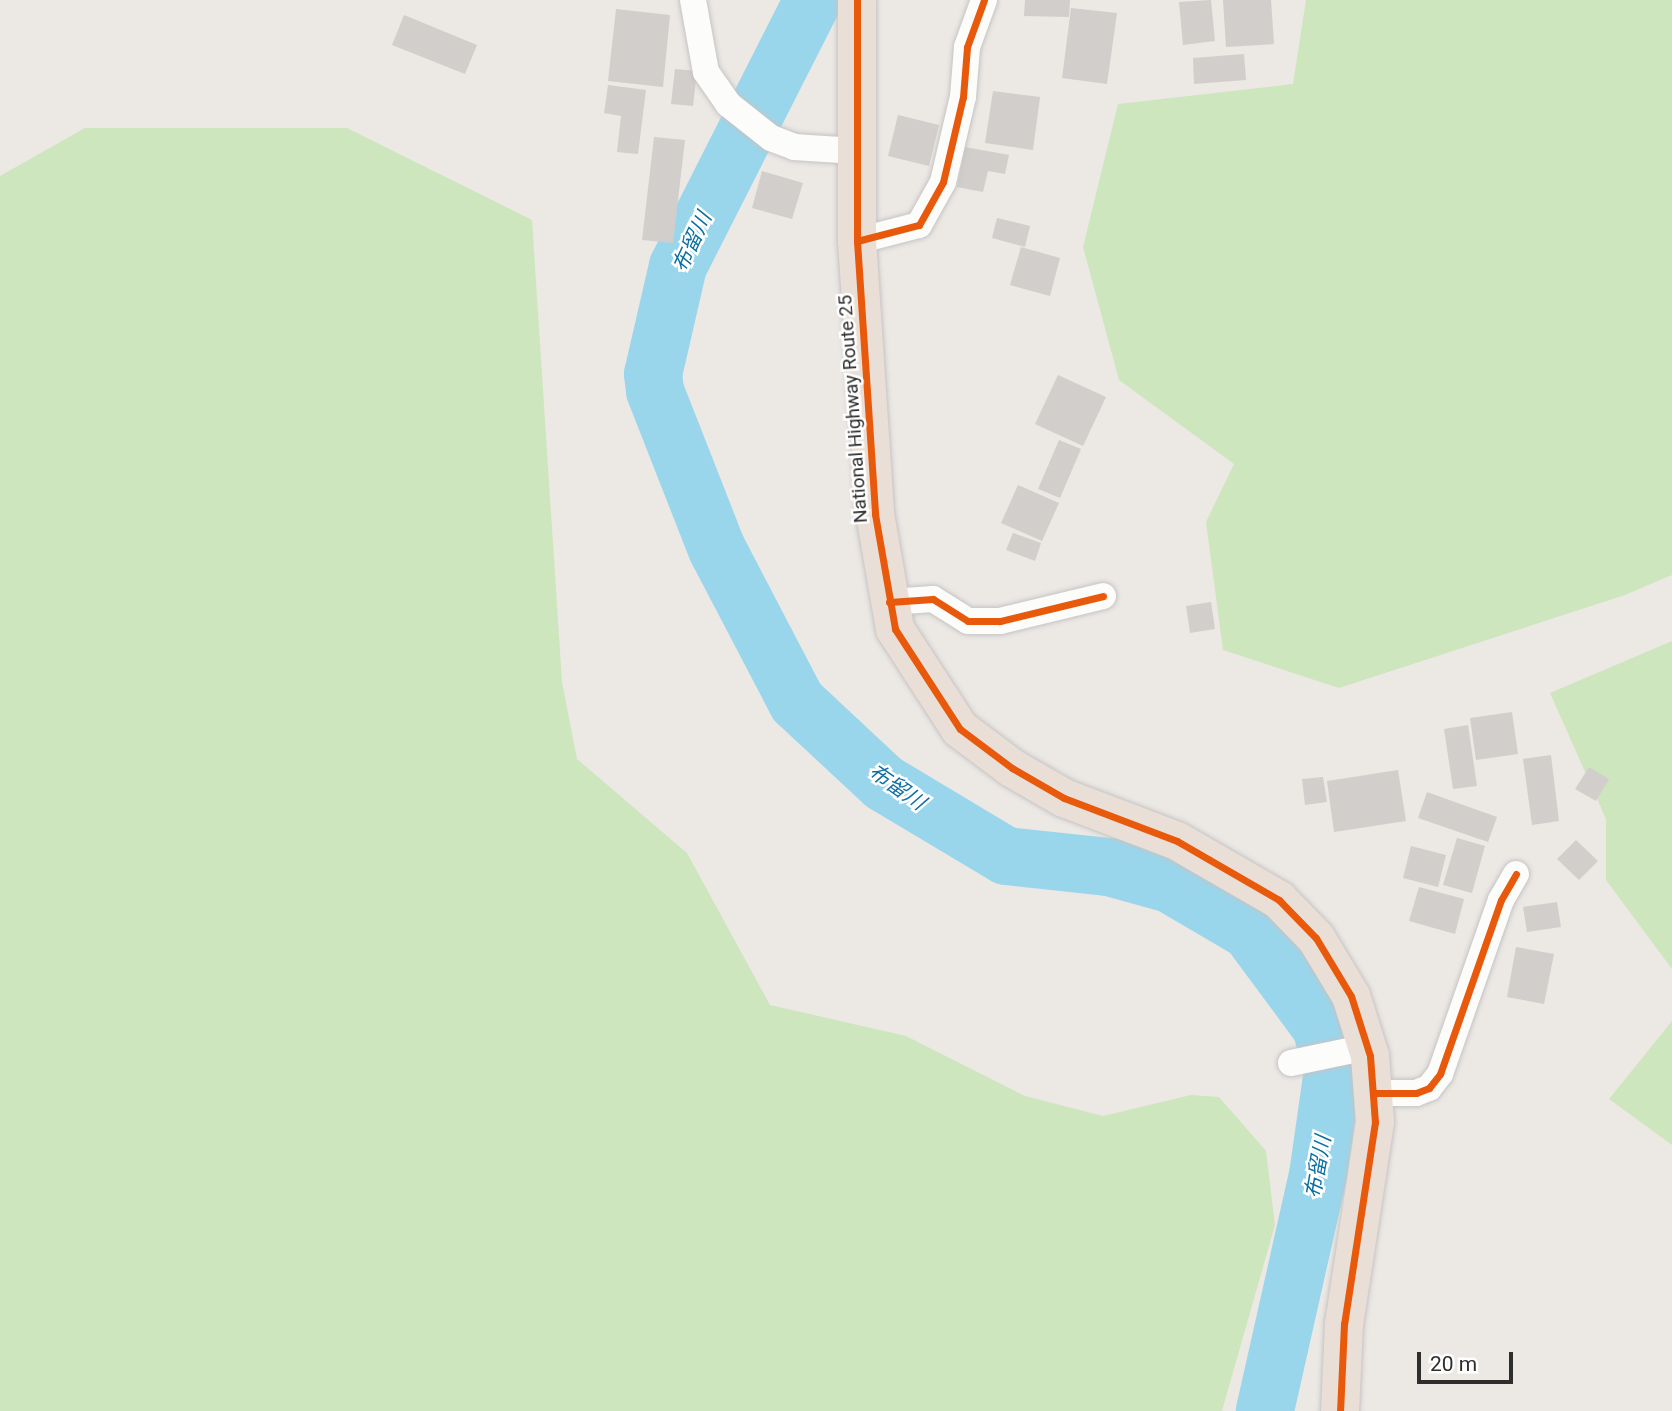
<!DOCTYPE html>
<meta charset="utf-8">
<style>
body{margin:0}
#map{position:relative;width:1672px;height:1411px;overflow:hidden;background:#ece8e4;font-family:Roboto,"Noto Sans JP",sans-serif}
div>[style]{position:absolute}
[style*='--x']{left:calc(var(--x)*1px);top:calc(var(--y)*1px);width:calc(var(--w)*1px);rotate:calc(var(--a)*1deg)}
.green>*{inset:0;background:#cee6be}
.river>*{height:58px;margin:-29px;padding:0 29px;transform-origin:29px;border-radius:29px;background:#99d6ec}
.building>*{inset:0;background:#d1cecb}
.roads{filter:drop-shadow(0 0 2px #c5c4c5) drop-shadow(0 0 2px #c5c4c5)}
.street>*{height:26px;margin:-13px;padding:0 13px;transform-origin:13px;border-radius:13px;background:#fcfcfb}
.highway>*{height:38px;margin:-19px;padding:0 19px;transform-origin:19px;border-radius:19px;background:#eadfd6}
.cycleway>*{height:7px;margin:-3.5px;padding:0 3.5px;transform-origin:3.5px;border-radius:3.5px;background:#e8590c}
span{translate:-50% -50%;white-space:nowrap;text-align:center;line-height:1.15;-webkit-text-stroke:5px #fff;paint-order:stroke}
.street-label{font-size:19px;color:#2e2e2e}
.water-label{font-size:21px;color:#0d6fa3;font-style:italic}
.scale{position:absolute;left:1417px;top:1352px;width:96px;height:32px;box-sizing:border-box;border:4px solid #2e2e2e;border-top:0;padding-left:9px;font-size:21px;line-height:24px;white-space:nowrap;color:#2e2e2e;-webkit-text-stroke:5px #fff;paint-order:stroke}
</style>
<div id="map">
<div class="green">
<i style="clip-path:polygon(1306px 0,1672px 0,1672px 575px,1625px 595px,1339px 688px,1223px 650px,1206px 522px,1234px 464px,1119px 380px,1083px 247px,1118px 104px,1293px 84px)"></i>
<i style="clip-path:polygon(85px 128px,347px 128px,532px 220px,562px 682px,577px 759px,687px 853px,770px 1005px,906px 1036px,1025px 1096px,1103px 1116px,1191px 1095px,1219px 1097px,1266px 1151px,1275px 1225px,1222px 1411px,0 1411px,0 176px)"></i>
<i style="clip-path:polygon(1672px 641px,1672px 969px,1606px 880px,1606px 819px,1550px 693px)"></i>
<i style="clip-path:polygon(1672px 1021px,1672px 1145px,1609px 1099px)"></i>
</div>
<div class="river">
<i style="--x:813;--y:0;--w:298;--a:116.9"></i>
<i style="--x:678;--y:266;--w:111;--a:103"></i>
<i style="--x:653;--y:374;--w:17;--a:83"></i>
<i style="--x:655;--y:391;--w:170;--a:68.6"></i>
<i style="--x:717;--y:549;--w:173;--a:62.4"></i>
<i style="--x:797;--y:702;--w:119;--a:43"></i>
<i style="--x:884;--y:783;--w:142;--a:30.9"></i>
<i style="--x:1006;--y:856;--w:104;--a:6.1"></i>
<i style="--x:1109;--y:867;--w:63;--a:15.6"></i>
<i style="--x:1170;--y:884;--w:93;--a:30.4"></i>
<i style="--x:1250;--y:931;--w:119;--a:53.5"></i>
<i style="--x:1321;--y:1027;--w:45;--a:74.4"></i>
<i style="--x:1333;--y:1070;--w:106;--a:98.1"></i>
<i style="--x:1318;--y:1175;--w:242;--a:102.7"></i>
</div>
<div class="building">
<i style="clip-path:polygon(1025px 0,1070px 0,1069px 17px,1024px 16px)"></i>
<i style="clip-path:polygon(1211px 0,1215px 41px,1183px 45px,1179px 2px)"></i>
<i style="clip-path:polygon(1223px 0,1271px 0,1274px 44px,1226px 47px)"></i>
<i style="clip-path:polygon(1071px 8px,1117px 13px,1107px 84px,1062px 78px)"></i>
<i style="clip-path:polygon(616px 9px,670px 15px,663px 87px,608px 81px)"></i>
<i style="clip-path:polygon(404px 15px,477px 45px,465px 74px,392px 45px)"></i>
<i style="clip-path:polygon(1244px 54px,1246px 80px,1194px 84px,1193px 58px)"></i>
<i style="clip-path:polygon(675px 69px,697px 71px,693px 106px,671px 104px)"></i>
<i style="clip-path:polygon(608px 85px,646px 90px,638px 154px,617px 152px,621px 116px,604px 113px)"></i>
<i style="clip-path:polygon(993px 91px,1040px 97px,1033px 150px,985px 143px)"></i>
<i style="clip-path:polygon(898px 115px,939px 125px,929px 166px,888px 156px)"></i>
<i style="clip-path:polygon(654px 137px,685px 140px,673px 243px,642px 240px)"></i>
<i style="clip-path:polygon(965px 147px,1009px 155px,1005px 174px,988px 171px,983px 192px,957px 187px)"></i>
<i style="clip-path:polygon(762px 171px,803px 183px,792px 219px,752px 208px)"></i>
<i style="clip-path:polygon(997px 218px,1030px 226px,1025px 247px,992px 238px)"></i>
<i style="clip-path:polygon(1021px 247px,1060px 258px,1050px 296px,1010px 285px)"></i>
<i style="clip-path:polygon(1058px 375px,1106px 397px,1083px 446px,1035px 424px)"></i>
<i style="clip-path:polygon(1059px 440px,1081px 449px,1060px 498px,1038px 489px)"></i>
<i style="clip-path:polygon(1018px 485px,1059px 503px,1042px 541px,1001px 523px)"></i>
<i style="clip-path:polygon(1013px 533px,1041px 543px,1035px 561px,1006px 550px)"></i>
<i style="clip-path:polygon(1211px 602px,1215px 629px,1190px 633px,1186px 606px)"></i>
<i style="clip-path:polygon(1512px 712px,1518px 754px,1476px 760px,1470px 718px)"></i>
<i style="clip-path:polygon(1468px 725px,1477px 786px,1453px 789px,1444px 729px)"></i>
<i style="clip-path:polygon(1551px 755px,1559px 821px,1532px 825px,1523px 759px)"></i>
<i style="clip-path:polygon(1589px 767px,1609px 779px,1596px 801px,1575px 789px)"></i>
<i style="clip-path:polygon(1398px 770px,1406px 821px,1334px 832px,1327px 781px)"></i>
<i style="clip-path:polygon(1323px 777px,1327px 802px,1305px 805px,1302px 779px)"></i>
<i style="clip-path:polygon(1427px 792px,1497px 817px,1488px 842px,1418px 818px)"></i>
<i style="clip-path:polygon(1457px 838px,1485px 846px,1472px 893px,1443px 885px)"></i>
<i style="clip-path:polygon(1576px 840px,1598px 861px,1579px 880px,1557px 859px)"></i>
<i style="clip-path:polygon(1411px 846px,1446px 855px,1438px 887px,1403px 878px)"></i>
<i style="clip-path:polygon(1419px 887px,1464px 899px,1455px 934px,1409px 921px)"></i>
<i style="clip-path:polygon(1557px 902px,1561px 927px,1527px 932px,1523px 907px)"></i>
<i style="clip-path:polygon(1516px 947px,1554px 954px,1544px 1004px,1507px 997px)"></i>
</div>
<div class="roads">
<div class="street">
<i style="--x:693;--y:0;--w:73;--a:79.8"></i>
<i style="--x:706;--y:72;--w:39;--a:55"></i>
<i style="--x:728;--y:104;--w:55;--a:38.3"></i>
<i style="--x:771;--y:138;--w:25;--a:21"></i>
<i style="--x:794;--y:147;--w:62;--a:3.7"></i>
<i style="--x:857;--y:241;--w:64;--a:-14.5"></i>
<i style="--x:919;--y:225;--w:49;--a:-60.8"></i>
<i style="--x:943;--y:182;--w:87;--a:-76.8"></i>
<i style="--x:963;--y:97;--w:50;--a:-85.4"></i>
<i style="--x:967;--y:47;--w:50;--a:-70.1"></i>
<i style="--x:889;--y:602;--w:44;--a:-3.9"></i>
<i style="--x:933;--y:599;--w:41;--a:32.2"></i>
<i style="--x:968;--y:621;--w:32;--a:0"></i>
<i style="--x:1000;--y:621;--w:106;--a:-13.6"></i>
<i style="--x:1291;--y:1063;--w:78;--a:-11.9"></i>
<i style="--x:1373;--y:1093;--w:43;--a:0"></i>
<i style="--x:1416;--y:1093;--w:14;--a:-21"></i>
<i style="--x:1429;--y:1088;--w:18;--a:-52"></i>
<i style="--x:1440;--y:1074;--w:184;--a:-70.7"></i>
<i style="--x:1501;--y:900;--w:30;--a:-60"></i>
</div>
<div class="highway">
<i style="--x:857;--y:0;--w:241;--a:90"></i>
<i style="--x:857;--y:241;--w:274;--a:86.2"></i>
<i style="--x:875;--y:514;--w:117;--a:80.1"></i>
<i style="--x:895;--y:629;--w:119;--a:57"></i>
<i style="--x:960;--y:729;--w:65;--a:36.9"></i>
<i style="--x:1012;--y:768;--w:60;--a:30"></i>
<i style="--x:1064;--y:798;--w:121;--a:20.8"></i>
<i style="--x:1177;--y:841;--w:118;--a:30"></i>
<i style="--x:1279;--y:900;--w:53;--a:45.8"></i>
<i style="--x:1316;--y:938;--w:68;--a:58.9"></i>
<i style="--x:1351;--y:996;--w:63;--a:72.4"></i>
<i style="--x:1370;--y:1056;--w:66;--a:85.7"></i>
<i style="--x:1375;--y:1122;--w:204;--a:98.7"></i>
<i style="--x:1344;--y:1324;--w:87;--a:92.6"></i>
</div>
</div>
<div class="cycleway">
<i style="--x:857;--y:0;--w:241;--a:90"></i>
<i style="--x:857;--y:241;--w:274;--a:86.2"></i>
<i style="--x:875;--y:514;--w:117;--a:80.1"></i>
<i style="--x:895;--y:629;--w:119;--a:57"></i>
<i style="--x:960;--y:729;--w:65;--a:36.9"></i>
<i style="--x:1012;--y:768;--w:60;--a:30"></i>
<i style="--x:1064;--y:798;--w:121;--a:20.8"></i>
<i style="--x:1177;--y:841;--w:118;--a:30"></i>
<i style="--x:1279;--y:900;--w:53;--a:45.8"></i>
<i style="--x:1316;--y:938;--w:68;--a:58.9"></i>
<i style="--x:1351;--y:996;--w:63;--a:72.4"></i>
<i style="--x:1370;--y:1056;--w:66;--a:85.7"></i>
<i style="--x:1375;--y:1122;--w:204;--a:98.7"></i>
<i style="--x:1344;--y:1324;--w:87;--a:92.6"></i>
<i style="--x:857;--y:241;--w:64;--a:-14.5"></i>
<i style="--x:919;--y:225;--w:49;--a:-60.8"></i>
<i style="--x:943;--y:182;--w:87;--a:-76.8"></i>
<i style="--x:963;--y:97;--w:50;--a:-85.4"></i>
<i style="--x:967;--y:47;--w:50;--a:-70.1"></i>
<i style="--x:889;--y:602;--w:44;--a:-3.9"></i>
<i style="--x:933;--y:599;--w:41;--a:32.2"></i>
<i style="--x:968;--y:621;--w:32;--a:0"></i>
<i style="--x:1000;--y:621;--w:106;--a:-13.6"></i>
<i style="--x:1373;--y:1093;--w:43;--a:0"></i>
<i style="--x:1416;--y:1093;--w:14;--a:-21"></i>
<i style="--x:1429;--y:1088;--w:18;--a:-52"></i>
<i style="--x:1440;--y:1074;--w:184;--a:-70.7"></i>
<i style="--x:1501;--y:900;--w:30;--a:-60"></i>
</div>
<div class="street-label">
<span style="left:853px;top:409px;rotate:-94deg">National Highway Route 25</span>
</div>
<div class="water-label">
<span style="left:692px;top:242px;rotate:-65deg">布留川</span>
<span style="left:897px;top:787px;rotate:35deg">布留川</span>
<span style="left:1318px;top:1167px;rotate:-80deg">布留川</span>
</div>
<div class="scale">20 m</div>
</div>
